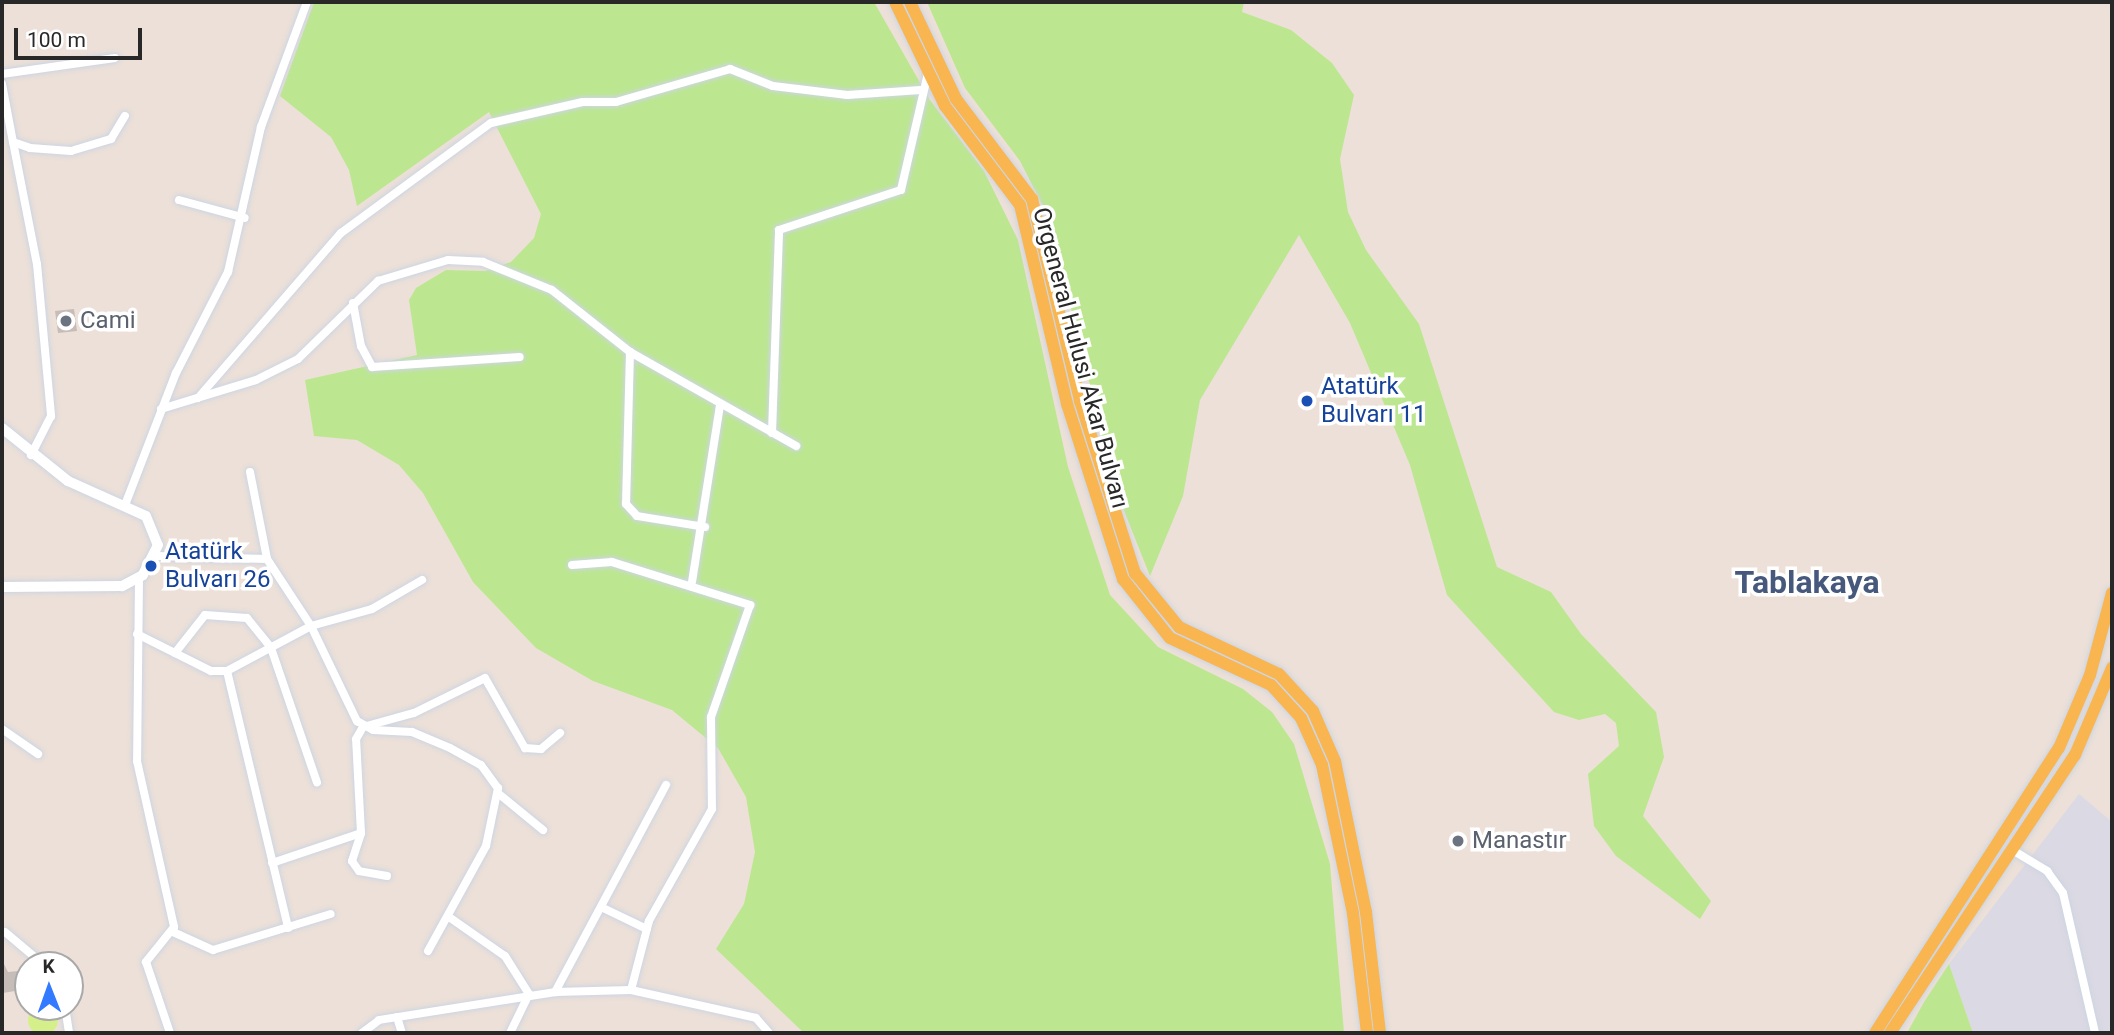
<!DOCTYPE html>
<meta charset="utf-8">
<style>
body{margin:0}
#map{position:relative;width:2114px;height:1035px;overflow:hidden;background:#ece0d8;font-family:Roboto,sans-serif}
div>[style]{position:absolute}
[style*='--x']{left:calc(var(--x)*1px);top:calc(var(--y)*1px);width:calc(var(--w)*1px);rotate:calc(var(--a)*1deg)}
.industrial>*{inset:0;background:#dbd9e3}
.green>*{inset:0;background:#bce790}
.pitch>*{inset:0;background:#d5ef8b}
.round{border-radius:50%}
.building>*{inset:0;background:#c7bdb8}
.roads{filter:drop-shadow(0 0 2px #cdd5e2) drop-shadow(0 0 2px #cdd5e2)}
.street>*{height:8px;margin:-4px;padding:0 4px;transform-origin:4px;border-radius:4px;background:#fff}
.secondary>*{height:10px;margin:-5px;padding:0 5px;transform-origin:5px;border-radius:5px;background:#fff}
.primary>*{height:12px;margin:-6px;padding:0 6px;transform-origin:6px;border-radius:6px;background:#f9b54f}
.dots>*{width:19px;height:19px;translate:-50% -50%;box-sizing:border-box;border:4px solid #fff;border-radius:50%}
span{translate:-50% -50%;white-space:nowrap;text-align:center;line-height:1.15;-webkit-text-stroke:7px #fff;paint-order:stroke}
.worship-label{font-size:24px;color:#5b616d}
.left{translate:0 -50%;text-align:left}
.street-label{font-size:24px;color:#282828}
.transit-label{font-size:24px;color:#164399}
.district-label{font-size:32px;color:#46587b;font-weight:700}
.frame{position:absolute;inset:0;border:4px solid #282828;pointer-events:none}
.north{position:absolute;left:14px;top:951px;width:70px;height:70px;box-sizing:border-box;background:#fff;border:2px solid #a9a9a9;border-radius:50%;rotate:359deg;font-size:19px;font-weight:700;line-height:28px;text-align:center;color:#282828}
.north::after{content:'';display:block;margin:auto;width:24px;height:32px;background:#327aff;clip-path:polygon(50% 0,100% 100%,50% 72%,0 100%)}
.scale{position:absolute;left:14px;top:28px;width:128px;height:32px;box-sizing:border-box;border:4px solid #282828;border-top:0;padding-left:9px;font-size:21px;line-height:24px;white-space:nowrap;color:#282828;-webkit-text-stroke:5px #fff;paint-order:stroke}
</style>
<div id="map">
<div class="industrial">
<i style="clip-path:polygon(2079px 794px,2112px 822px,2112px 1033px,1973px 1033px,1949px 964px)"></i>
</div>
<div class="green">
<i style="clip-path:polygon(314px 2px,874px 2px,930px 100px,984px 171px,1018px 240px,1068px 467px,1110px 595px,1158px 647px,1243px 689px,1272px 712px,1294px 744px,1330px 864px,1344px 1033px,804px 1033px,716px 949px,744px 904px,755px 852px,746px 797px,718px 748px,672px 710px,593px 681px,536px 648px,473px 582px,423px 493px,399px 465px,357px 440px,314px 436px,305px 380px,417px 355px,409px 300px,416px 288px,446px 270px,485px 271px,511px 262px,534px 238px,541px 214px,489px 112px,357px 206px,349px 170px,331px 137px,280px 96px)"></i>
<i style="clip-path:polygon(927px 2px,1244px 2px,1242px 12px,1291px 30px,1332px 63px,1354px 95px,1340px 159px,1348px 212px,1366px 250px,1419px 324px,1497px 567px,1551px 592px,1581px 634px,1656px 712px,1664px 757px,1643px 816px,1711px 901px,1700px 919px,1616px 856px,1594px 826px,1588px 774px,1619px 746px,1616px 723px,1605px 714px,1579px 720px,1554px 712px,1447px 595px,1410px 465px,1350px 323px,1299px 235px,1200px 400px,1183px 496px,1150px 576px,1115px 488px,1049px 218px,1020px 161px,965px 88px)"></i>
<i style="clip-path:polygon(1949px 964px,1973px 1033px,1907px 1033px,1924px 1002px)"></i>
</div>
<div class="pitch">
<i class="round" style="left:28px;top:1005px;width:30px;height:30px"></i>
</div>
<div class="building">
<i style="clip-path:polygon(74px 309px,77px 331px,58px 333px,55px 311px)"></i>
<i style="clip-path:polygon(2px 960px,8px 972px,18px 971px,21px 990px,3px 993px)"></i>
</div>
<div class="roads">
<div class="street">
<i style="--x:2;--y:74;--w:114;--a:-8.1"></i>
<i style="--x:2;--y:84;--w:59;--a:79.3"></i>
<i style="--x:13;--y:142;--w:18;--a:19"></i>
<i style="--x:30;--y:148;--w:41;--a:4.2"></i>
<i style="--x:71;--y:151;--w:42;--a:-16.7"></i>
<i style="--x:111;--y:139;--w:27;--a:-59"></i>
<i style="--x:13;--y:142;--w:124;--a:78.9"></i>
<i style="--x:37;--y:264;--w:153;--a:84.7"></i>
<i style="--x:51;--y:416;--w:44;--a:117.1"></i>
<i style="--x:179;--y:200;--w:68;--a:15.3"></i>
<i style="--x:353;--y:303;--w:44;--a:79.5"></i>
<i style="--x:361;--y:346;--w:24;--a:62"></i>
<i style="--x:372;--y:367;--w:148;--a:-3.9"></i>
<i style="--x:630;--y:352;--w:152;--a:91.5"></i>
<i style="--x:626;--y:504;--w:16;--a:47"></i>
<i style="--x:637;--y:516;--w:69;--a:9.2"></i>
<i style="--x:198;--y:398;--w:218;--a:-49.1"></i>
<i style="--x:341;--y:233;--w:186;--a:-36.3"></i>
<i style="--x:491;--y:123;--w:94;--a:-12.9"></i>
<i style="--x:583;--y:102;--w:33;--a:0"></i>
<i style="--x:616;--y:102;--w:119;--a:-16.1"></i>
<i style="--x:730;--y:69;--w:46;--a:21.6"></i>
<i style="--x:773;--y:86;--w:75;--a:6.9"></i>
<i style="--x:847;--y:95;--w:74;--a:-3.9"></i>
<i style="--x:161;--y:409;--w:99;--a:-17"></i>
<i style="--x:256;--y:380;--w:47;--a:-26.6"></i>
<i style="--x:298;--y:359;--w:112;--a:-44.3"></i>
<i style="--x:378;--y:281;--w:73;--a:-16.7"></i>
<i style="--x:448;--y:260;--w:35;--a:3"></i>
<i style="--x:483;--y:262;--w:74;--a:22.1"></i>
<i style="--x:552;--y:290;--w:100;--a:38.5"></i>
<i style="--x:630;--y:352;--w:191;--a:29.5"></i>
<i style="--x:772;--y:433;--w:203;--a:-88"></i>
<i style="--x:779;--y:230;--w:128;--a:-18.2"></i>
<i style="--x:901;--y:190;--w:120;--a:-77"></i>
<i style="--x:250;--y:472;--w:89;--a:78.9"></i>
<i style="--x:267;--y:559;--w:80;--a:56.7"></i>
<i style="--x:311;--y:626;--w:106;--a:64.2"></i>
<i style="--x:357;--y:721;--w:18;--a:29"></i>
<i style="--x:373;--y:730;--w:39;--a:3"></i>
<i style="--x:412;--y:732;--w:41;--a:22.8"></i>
<i style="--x:450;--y:748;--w:35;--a:29"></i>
<i style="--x:481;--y:765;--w:29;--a:54"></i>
<i style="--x:498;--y:788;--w:59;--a:101.7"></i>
<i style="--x:486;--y:846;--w:120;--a:118.9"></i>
<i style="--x:125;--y:505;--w:142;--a:-68.9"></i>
<i style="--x:176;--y:373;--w:114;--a:-62.8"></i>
<i style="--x:228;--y:272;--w:149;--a:-77.2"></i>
<i style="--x:261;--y:127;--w:133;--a:-69.8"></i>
<i style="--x:156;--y:556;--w:111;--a:1.5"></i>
<i style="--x:572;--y:565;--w:40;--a:-4.3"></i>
<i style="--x:612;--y:562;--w:145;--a:17.3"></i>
<i style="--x:750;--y:605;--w:119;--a:109.2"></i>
<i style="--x:711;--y:717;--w:92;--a:89.4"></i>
<i style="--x:712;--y:809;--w:129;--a:119.4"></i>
<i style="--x:649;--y:921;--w:71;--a:104.6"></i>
<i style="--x:631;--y:990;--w:128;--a:12.6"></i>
<i style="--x:756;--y:1018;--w:20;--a:49"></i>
<i style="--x:139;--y:578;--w:183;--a:90.6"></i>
<i style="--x:137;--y:761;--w:170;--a:77.4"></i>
<i style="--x:174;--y:927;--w:45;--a:128.7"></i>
<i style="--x:146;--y:962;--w:75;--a:71.3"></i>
<i style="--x:692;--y:582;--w:179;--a:-81"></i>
<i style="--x:137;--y:634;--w:83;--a:26.6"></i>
<i style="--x:211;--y:671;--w:16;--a:0"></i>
<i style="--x:227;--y:671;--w:95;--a:-28.2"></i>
<i style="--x:311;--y:626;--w:63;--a:-15.6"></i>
<i style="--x:372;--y:609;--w:58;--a:-30.1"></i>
<i style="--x:175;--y:653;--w:48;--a:-51.7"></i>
<i style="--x:205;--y:615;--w:42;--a:4.1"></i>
<i style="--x:247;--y:618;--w:38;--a:51"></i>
<i style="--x:271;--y:648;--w:142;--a:71.1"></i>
<i style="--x:227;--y:671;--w:264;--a:76.6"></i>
<i style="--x:2;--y:729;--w:44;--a:34.8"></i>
<i style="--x:499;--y:794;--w:57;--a:39.3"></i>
<i style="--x:2014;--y:851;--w:39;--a:31"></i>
<i style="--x:2047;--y:871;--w:27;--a:54"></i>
<i style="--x:2063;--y:893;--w:144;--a:77.1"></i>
<i style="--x:272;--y:863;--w:94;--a:-18.6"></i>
<i style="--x:387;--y:876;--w:28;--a:-170"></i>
<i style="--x:359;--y:871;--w:12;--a:-125"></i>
<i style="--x:352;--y:861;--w:29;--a:-72"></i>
<i style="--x:361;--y:833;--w:94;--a:-93"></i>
<i style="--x:356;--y:739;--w:14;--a:-60"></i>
<i style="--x:363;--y:727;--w:53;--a:-15.4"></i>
<i style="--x:414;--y:713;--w:79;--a:-26.2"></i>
<i style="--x:485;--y:678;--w:81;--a:60.3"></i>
<i style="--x:525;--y:748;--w:16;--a:4"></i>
<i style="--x:541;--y:749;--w:25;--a:-40"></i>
<i style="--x:601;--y:907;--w:51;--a:25.6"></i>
<i style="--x:449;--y:917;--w:68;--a:34.9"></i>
<i style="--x:505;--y:956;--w:45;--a:57.7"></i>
<i style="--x:529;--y:994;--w:43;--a:116"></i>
<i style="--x:5;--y:932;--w:51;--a:40.2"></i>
<i style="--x:173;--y:932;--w:44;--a:24.2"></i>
<i style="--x:213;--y:950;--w:123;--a:-17"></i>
<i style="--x:555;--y:992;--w:76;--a:-1.5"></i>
<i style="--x:65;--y:1007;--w:26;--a:81"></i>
<i style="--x:397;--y:1017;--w:17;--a:73"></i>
<i style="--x:362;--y:1033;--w:21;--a:-37"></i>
<i style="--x:379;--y:1020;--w:178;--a:-9"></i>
<i style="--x:555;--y:992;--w:235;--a:-61.8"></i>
</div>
<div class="secondary">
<i style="--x:2;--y:428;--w:85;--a:38.8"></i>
<i style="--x:68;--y:481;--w:85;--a:24.2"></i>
<i style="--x:146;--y:516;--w:31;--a:68"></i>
<i style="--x:158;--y:545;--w:34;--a:117"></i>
<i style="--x:143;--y:575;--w:24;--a:152"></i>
<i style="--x:122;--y:586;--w:120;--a:179.5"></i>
</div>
<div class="primary">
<i style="--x:895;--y:2;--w:115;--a:64.3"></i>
<i style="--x:945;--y:106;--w:124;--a:52.9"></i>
<i style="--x:1020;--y:205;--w:204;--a:76.7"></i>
<i style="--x:1067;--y:404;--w:184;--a:72.3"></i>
<i style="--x:1123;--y:579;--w:75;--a:51.5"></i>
<i style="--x:1170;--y:638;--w:111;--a:25"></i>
<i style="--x:1271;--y:685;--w:45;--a:47.7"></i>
<i style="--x:1301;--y:718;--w:51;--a:65.9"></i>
<i style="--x:1322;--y:765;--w:152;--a:78.2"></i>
<i style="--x:1353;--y:914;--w:120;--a:83.3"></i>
<i style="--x:910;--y:2;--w:107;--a:64.6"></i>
<i style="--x:956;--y:99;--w:126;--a:52.8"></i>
<i style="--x:1032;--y:199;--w:208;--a:76.6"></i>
<i style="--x:1080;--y:401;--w:181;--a:72.3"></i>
<i style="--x:1135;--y:573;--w:70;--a:50.8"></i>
<i style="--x:1179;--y:627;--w:110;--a:25.2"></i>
<i style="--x:1279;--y:674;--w:50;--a:47.4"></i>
<i style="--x:1313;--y:711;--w:55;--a:66.3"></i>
<i style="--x:1335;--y:761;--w:154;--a:78.4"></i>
<i style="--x:1366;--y:912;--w:122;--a:83.4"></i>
<i style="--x:1875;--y:1033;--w:339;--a:-57.2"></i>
<i style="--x:2059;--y:748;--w:79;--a:-67"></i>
<i style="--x:2090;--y:675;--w:85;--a:-75"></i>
<i style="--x:1890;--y:1033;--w:334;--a:-56.4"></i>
<i style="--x:2075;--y:755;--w:95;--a:-67"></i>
</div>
</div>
<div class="dots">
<i style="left:66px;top:321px;background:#6b7280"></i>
<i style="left:1307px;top:401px;background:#1a4fb4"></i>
<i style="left:151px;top:566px;background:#1a4fb4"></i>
<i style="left:1458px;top:841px;background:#6b7280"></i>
</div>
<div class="worship-label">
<span class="left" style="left:80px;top:321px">Cami</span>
<span class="left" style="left:1472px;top:841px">Manastır</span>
</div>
<div class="street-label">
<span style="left:1080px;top:358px;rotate:75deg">Orgeneral Hulusi Akar Bulvarı</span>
</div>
<div class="transit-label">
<span class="left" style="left:1321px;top:401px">Atatürk<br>Bulvarı 11</span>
<span class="left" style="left:165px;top:566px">Atatürk<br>Bulvarı 26</span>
</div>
<div class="district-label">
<span style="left:1807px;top:582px">Tablakaya</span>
</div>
<div class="frame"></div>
<div class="north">K</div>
<div class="scale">100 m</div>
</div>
